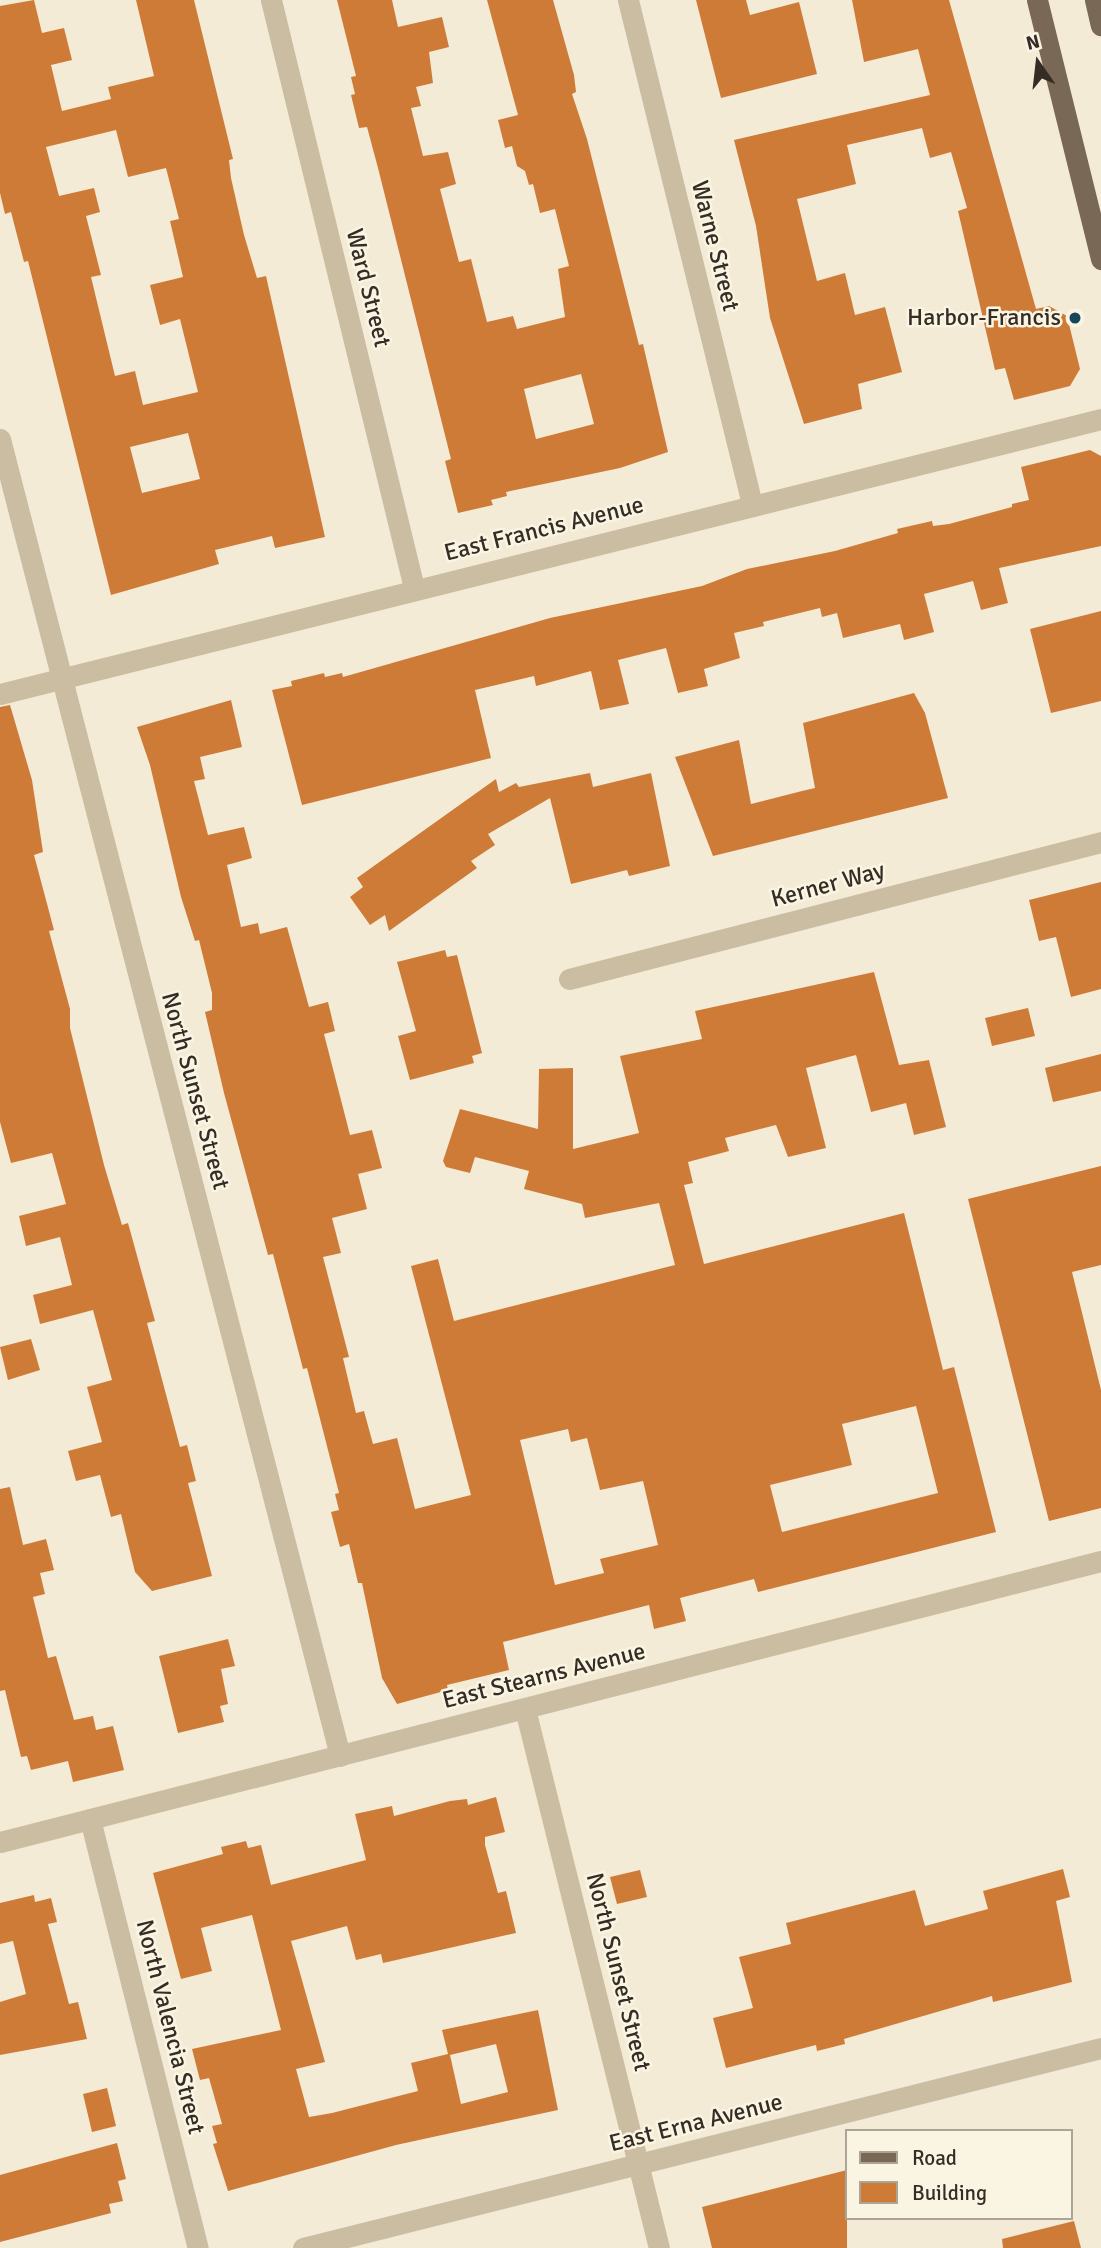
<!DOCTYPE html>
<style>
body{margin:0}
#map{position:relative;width:1101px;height:2248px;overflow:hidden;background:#f3ebd6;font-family:Signika,sans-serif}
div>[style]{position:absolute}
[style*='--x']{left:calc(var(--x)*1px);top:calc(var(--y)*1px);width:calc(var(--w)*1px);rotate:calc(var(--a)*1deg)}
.building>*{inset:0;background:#cf7b38}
.street>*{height:21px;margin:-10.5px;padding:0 10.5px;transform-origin:10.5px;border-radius:10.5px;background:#cbbda2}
.primary>*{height:21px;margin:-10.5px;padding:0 10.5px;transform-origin:10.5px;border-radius:10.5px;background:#786855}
.dots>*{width:19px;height:19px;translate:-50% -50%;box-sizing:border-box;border:4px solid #faf4e3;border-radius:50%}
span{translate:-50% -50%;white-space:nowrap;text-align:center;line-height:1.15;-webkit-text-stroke:5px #faf4e3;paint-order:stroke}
.street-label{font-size:24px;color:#352d25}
.poi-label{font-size:24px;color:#352d25}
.right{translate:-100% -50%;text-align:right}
.legend{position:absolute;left:845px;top:2129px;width:228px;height:91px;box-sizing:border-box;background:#faf4e3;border:2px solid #aba497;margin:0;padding:9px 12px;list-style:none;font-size:21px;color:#352d25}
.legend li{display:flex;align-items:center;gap:14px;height:35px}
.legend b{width:35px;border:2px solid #aba497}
.north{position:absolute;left:1003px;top:28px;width:70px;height:70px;-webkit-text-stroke:5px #faf4e3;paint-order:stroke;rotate:346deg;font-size:19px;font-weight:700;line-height:28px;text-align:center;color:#352d25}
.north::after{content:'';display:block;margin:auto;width:24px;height:32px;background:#352d25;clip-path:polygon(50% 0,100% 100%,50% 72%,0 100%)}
</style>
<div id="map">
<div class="building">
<i style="clip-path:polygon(evenodd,34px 0,42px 33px,64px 28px,72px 60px,51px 65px,62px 111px,111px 99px,108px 87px,154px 76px,136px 0,194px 0,233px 159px,229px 160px,231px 178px,244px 235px,257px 278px,266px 276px,325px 537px,275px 548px,272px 536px,215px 550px,219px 564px,111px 595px,28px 261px,24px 262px,11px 212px,5px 214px,0 193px,0 6px,34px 0,116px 130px,128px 177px,166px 168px,179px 219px,170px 221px,183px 277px,150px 285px,160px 325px,180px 319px,198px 392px,143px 405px,135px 371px,115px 376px,91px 277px,101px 275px,86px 216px,100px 212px,94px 188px,59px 196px,46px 147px,116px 130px,34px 0,188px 433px,200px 479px,142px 493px,130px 447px,188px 433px)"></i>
<i style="clip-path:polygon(evenodd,337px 0,392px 0,398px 27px,442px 17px,449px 47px,429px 52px,433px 83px,416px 87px,421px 106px,411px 108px,423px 156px,448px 152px,456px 184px,440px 189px,459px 262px,471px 259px,487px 322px,513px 316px,517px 329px,565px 317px,558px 269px,569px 266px,555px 209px,540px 213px,533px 184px,529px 185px,525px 171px,517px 166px,512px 146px,505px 148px,498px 120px,518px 115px,487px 0,553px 0,574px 75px,576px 92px,572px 94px,587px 139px,639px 345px,643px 344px,668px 452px,620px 468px,506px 492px,507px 496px,491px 500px,493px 505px,458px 513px,445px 461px,451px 459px,378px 168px,367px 127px,359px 128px,351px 95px,355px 94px,351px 77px,356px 76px,337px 0,581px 374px,594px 424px,536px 439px,524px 389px,581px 374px)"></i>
<i style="clip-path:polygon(696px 0,746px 0,750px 15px,799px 2px,817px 74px,721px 98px)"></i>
<i style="clip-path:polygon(852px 0,949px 0,1036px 309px,1049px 306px,1067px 316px,1080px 369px,1070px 386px,1014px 400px,1005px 368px,995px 370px,958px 211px,967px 208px,951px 152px,930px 158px,922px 128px,847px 145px,856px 184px,797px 199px,817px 281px,845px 273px,855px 315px,885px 307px,902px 372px,858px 384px,862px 409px,804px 424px,770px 318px,756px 226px,734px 140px,930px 95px,918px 49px,864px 62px)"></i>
<i style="clip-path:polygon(1090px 450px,1101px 456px,1101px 546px,999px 568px,1008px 603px,981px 610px,973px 581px,924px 594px,934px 632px,904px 640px,900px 624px,843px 638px,837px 613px,822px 617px,820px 608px,763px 622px,764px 626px,734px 633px,740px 658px,704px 669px,708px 686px,678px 693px,666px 648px,618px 660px,629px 704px,600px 710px,591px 671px,536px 686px,534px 676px,475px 690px,491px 758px,302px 805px,272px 690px,292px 686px,291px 681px,324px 673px,325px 677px,342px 673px,343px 677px,550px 618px,702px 586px,747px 569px,835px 551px,898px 533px,897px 529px,932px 521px,933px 526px,949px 524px,1012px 507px,1012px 504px,1029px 500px,1021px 467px)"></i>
<i style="clip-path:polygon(1101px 611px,1101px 701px,1051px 713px,1030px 629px)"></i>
<i style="clip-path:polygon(914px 693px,925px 713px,948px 798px,713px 856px,675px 757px,739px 740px,751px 804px,802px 791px,815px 788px,803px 723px)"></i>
<i style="clip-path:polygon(evenodd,231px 700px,242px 747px,200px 757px,205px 779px,194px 781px,208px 835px,244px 827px,252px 858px,227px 865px,241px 927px,258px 923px,260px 934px,287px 927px,309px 1007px,328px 1002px,335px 1031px,324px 1034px,350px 1135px,372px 1130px,382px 1168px,358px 1174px,367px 1209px,332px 1218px,341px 1253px,323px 1257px,349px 1357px,343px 1358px,356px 1413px,364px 1411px,373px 1444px,397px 1438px,415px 1509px,471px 1495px,411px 1266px,438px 1259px,454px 1321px,675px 1265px,659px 1203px,585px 1218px,582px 1204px,524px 1189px,529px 1171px,475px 1157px,470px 1173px,446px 1167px,443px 1161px,460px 1109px,538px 1129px,539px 1069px,573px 1068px,573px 1149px,639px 1133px,620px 1056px,702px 1039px,695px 1011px,874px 972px,899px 1065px,929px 1060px,946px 1127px,914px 1135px,906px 1103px,871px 1112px,856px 1055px,806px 1068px,826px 1148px,788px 1157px,776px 1125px,725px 1138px,729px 1151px,688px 1162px,693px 1183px,684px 1185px,704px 1264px,904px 1213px,943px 1370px,954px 1367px,996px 1532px,758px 1592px,754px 1579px,680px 1598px,686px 1621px,654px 1629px,649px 1605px,503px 1642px,509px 1670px,447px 1685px,448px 1690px,397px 1704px,382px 1678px,362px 1583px,358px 1583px,349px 1544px,340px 1547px,331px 1512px,339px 1510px,335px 1494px,339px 1493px,307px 1368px,303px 1369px,273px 1254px,268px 1255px,224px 1093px,205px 1012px,212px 1010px,212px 993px,199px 940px,195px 941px,181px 897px,150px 765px,137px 727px,231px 700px,916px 1406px,938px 1493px,782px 1532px,770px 1485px,852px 1465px,842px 1424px,916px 1406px,231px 700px,568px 1429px,571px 1442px,587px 1438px,600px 1490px,643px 1481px,658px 1545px,600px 1559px,604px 1573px,555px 1585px,520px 1440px,568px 1429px)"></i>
<i style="clip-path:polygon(10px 705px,32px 780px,43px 852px,34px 855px,54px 930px,49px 931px,70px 1009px,70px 1028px,104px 1165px,122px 1225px,128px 1223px,155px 1321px,147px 1323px,180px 1447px,187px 1445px,196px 1481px,188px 1483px,212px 1576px,152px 1591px,135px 1572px,121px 1514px,111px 1517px,100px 1475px,76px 1481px,68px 1451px,102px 1442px,87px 1387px,112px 1380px,93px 1310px,40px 1324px,33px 1295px,72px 1285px,60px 1237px,26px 1246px,19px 1216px,66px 1204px,52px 1153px,11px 1163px,0 1122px,0 707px)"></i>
<i style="clip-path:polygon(590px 773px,593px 787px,651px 773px,670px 866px,629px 876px,627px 870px,571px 884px,550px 798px,488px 834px,495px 845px,471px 861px,477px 868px,389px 931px,385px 915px,370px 925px,350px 897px,363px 887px,357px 878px,496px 779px,499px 792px,516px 783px,519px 787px)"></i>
<i style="clip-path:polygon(1101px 882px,1101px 989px,1071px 997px,1056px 937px,1039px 941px,1029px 900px)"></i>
<i style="clip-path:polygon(445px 950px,447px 957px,457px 955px,482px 1053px,472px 1056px,474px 1063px,410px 1080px,398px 1036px,416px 1031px,397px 962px)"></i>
<i style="clip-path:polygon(1028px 1008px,1035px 1036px,992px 1046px,985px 1018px)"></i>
<i style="clip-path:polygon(1101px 1054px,1101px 1091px,1053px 1102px,1045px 1068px)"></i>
<i style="clip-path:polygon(1101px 1166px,1101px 1265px,1072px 1272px,1101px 1390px,1101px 1508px,1049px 1521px,968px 1199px)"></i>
<i style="clip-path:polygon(31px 1339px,40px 1370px,8px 1380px,0 1347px)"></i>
<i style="clip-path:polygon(10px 1487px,23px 1545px,46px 1539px,54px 1570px,40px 1573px,45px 1594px,33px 1597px,48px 1658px,56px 1656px,74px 1720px,93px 1716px,96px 1730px,113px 1726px,124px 1770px,73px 1782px,68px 1761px,31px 1770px,27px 1756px,21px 1757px,5px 1690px,0 1691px,0 1489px)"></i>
<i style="clip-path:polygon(228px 1639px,235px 1666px,221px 1669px,228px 1704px,220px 1706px,224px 1722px,178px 1733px,159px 1656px)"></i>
<i style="clip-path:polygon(evenodd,496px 1797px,505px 1832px,485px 1837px,485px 1845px,498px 1893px,506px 1891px,516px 1933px,383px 1963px,381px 1954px,356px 1960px,347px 1926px,291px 1941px,325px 2062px,296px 2069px,309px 2117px,332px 2113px,418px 2091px,411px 2063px,448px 2054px,442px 2030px,538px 2010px,558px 2110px,396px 2145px,228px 2191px,213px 2144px,217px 2143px,212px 2126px,222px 2124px,209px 2078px,200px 2080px,192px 2049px,281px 2030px,252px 1915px,201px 1928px,212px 1971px,181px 1979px,153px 1873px,223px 1854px,221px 1847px,246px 1841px,248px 1848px,261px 1845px,271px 1885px,366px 1860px,355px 1814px,392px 1806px,394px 1816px,450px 1801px,467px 1799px,468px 1805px,496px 1797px,496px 2044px,508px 2092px,461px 2104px,450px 2055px,496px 2044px)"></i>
<i style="clip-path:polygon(1063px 1869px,1070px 1897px,1056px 1901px,1072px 1982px,993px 2002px,992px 1996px,844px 2039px,845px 2044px,817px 2051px,816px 2045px,726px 2068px,713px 2018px,753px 2008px,739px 1957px,791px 1944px,786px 1923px,915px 1890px,925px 1926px,988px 1909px,983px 1891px)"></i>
<i style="clip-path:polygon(640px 1870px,647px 1897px,617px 1904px,610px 1877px)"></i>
<i style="clip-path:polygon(34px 1895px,35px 1902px,51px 1898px,57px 1922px,48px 1924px,69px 2004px,78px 2002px,87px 2039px,0 2055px,0 2002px,26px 1994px,13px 1941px,0 1944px,0 1903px)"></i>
<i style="clip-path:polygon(107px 2088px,116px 2126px,92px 2132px,83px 2094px)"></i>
<i style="clip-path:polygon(117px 2143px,126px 2179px,118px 2181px,123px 2201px,109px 2204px,111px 2213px,0 2242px,0 2175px)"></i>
<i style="clip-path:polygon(847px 2170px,847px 2248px,712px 2248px,702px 2207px)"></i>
<i style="clip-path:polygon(1074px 2221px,1081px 2248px,1003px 2248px,1002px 2239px)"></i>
</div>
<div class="street">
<i style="--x:271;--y:0;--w:605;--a:76.33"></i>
<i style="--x:628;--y:0;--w:519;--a:76.18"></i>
<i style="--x:0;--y:439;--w:1360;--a:75.52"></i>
<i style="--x:0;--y:694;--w:1135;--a:-14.02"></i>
<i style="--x:569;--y:979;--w:549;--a:-14.44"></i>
<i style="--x:525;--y:1709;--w:555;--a:76.04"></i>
<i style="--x:90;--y:1819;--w:442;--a:75.9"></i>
<i style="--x:0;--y:1842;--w:1136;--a:-14.32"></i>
<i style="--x:303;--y:2248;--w:823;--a:-14.07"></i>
</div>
<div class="primary">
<i style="--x:1037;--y:0;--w:267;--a:76.1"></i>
<i style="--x:1095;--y:0;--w:26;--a:77"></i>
</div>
<div class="dots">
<i style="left:1075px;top:318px;background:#184759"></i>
</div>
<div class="street-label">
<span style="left:715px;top:246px;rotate:76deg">Warne Street</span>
<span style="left:368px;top:288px;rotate:76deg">Ward Street</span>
<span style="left:544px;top:529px;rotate:-14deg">East Francis Avenue</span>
<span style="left:828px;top:885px;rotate:-15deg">Kerner Way</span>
<span style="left:195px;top:1091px;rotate:75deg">North Sunset Street</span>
<span style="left:544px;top:1676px;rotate:-14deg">East Stearns Avenue</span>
<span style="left:618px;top:1972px;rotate:76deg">North Sunset Street</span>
<span style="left:170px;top:2027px;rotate:76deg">North Valencia Street</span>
<span style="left:696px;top:2123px;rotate:-14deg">East Erna Avenue</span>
</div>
<div class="poi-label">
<span class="right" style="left:1061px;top:318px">Harbor-Francis</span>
</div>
<ul class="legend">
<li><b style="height:9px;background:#786855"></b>Road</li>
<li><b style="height:19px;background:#cf7b38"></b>Building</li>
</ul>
<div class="north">N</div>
</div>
